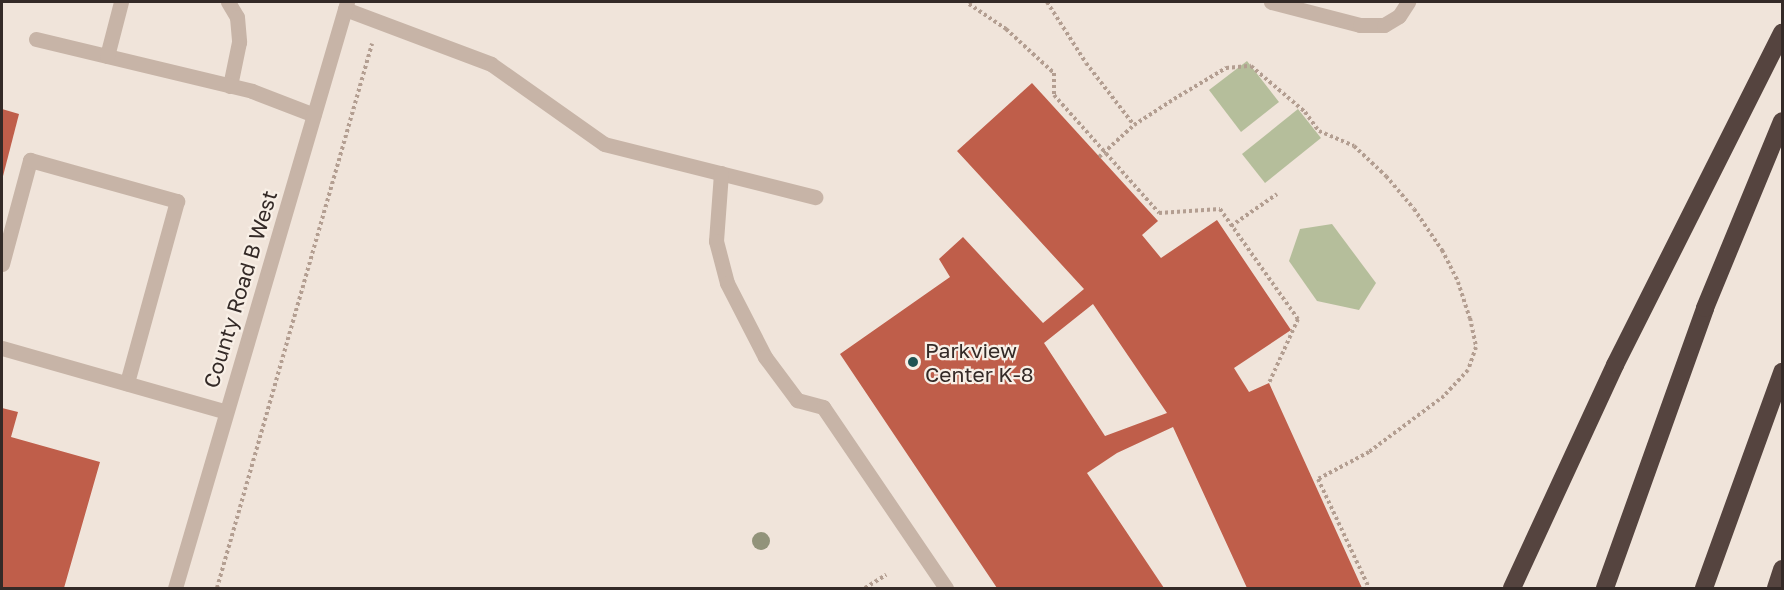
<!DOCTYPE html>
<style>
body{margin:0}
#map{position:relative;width:1784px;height:590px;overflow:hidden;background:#f0e4da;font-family:"Golos Text",sans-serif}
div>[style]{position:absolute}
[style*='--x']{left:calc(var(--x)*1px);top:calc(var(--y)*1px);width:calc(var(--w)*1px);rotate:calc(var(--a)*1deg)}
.green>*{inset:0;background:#b5be9b}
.building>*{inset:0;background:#bf5e4a}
.path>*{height:4px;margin-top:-2px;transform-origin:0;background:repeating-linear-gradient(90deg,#b39e91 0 3px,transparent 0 6px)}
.minor>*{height:15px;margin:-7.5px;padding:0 7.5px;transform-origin:7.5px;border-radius:7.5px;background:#c7b4a7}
.highway>*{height:18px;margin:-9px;padding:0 9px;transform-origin:9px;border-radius:9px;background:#55443f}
.trees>*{width:18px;height:18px;margin:-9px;border-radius:50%;background:#92937a}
.dots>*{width:16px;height:16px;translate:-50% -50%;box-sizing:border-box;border:3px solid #f8efe6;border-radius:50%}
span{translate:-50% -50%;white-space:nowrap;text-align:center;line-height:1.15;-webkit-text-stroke:4.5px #f8efe6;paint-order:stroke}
.street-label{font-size:21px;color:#342a27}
.poi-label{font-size:21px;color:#342a27}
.left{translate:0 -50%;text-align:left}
.frame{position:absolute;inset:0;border:3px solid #342a27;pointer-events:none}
</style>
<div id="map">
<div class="green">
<i style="clip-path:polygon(1247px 61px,1279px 102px,1241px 132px,1209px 90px)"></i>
<i style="clip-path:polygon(1298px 109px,1321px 138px,1265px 183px,1242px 154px)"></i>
<i style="clip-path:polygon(1332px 224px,1376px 283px,1359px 310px,1317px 301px,1289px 261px,1300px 229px)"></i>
</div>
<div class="building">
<i style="clip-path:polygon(evenodd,1032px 83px,1158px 221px,1142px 235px,1161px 258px,1217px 220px,1291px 330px,1234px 368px,1249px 392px,1269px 383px,1362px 588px,1247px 588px,1173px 427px,1117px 453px,1087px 473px,1164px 588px,997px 588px,840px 354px,950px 277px,939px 259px,963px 237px,1043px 323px,1084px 289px,957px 151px,1032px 83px,1093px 304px,1167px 413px,1105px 436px,1044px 343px,1093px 304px)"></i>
<i style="clip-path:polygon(2px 109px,19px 114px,2px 180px)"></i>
<i style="clip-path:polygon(2px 408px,18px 412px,11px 437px,100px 462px,64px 588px,2px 588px)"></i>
</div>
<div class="path">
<i style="--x:970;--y:2;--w:2;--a:117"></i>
<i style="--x:969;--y:4;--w:45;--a:34"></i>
<i style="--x:1006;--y:29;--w:65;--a:42.5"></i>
<i style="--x:1054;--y:73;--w:22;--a:90"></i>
<i style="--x:1054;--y:95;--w:158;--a:48.3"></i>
<i style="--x:1159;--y:213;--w:61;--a:-3.8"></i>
<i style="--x:1220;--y:209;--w:135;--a:54.7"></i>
<i style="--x:1298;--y:319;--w:70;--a:114.4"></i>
<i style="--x:1047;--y:2;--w:72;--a:57.4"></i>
<i style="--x:1086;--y:63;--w:78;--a:52.3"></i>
<i style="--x:1099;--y:157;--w:47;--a:-42.4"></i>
<i style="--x:1134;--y:125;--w:48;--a:-33"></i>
<i style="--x:1174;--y:99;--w:61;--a:-30.8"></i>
<i style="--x:1226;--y:68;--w:25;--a:-5"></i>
<i style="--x:1251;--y:66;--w:71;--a:40.4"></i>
<i style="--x:1305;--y:112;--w:24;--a:54"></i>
<i style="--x:1319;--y:131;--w:38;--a:23"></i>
<i style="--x:1354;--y:146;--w:44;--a:43.2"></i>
<i style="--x:1386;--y:176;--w:43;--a:49.7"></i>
<i style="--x:1414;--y:209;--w:50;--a:55.7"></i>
<i style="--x:1442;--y:250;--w:36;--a:63"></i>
<i style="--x:1458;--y:282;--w:38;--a:72"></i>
<i style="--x:1470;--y:318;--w:30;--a:78"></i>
<i style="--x:1476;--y:347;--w:24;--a:109"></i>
<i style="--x:1468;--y:370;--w:35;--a:133"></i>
<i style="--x:1444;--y:396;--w:94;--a:143.3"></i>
<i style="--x:1369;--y:452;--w:58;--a:152.1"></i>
<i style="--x:1318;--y:479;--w:120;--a:64.9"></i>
<i style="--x:1231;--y:226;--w:56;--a:-34.8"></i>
<i style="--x:217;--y:588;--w:566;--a:-74.1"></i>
<i style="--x:865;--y:588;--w:25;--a:-32"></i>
</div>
<div class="minor">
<i style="--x:228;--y:2;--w:17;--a:59"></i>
<i style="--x:237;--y:17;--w:25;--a:85"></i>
<i style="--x:239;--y:42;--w:45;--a:101.6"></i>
<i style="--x:1271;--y:2;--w:92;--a:14.5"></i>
<i style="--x:1360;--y:25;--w:24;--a:0"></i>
<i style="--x:1384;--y:25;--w:17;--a:-31"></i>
<i style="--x:1399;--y:16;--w:17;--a:-57"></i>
<i style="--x:345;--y:9;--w:156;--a:20.6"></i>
<i style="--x:491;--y:64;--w:138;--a:35.3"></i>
<i style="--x:604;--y:144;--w:218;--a:14.1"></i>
<i style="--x:36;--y:39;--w:222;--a:13.5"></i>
<i style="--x:252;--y:91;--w:66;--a:21.2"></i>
<i style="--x:107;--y:56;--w:56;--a:-75.5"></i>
<i style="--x:721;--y:173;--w:68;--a:94.2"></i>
<i style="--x:716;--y:241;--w:43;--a:75.3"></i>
<i style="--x:727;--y:283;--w:83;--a:62.8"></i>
<i style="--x:765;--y:357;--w:54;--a:53.3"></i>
<i style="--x:797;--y:400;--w:27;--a:15"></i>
<i style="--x:823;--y:407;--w:219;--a:55.8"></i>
<i style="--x:2;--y:264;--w:108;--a:-74.9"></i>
<i style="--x:30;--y:160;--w:153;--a:15.6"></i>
<i style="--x:177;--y:201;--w:189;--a:105.4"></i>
<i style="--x:2;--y:348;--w:233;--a:15.9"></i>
<i style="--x:175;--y:588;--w:611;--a:-73.64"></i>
</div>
<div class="highway">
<i style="--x:1512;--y:588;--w:246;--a:-65.2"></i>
<i style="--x:1615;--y:365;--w:372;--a:-63.3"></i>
<i style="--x:1605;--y:588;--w:297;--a:-70.3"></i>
<i style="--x:1705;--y:308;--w:202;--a:-67.6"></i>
<i style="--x:1704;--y:588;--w:230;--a:-70.1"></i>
<i style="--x:1776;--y:588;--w:20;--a:-72"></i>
</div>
<div class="trees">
<i style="left:761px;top:541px"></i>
</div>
<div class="dots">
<i style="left:913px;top:362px;background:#1f5353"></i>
</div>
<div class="street-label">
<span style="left:240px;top:289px;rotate:-73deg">County Road B West</span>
</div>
<div class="poi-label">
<span class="left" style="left:925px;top:362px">Parkview<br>Center K-8</span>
</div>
<div class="frame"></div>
</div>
